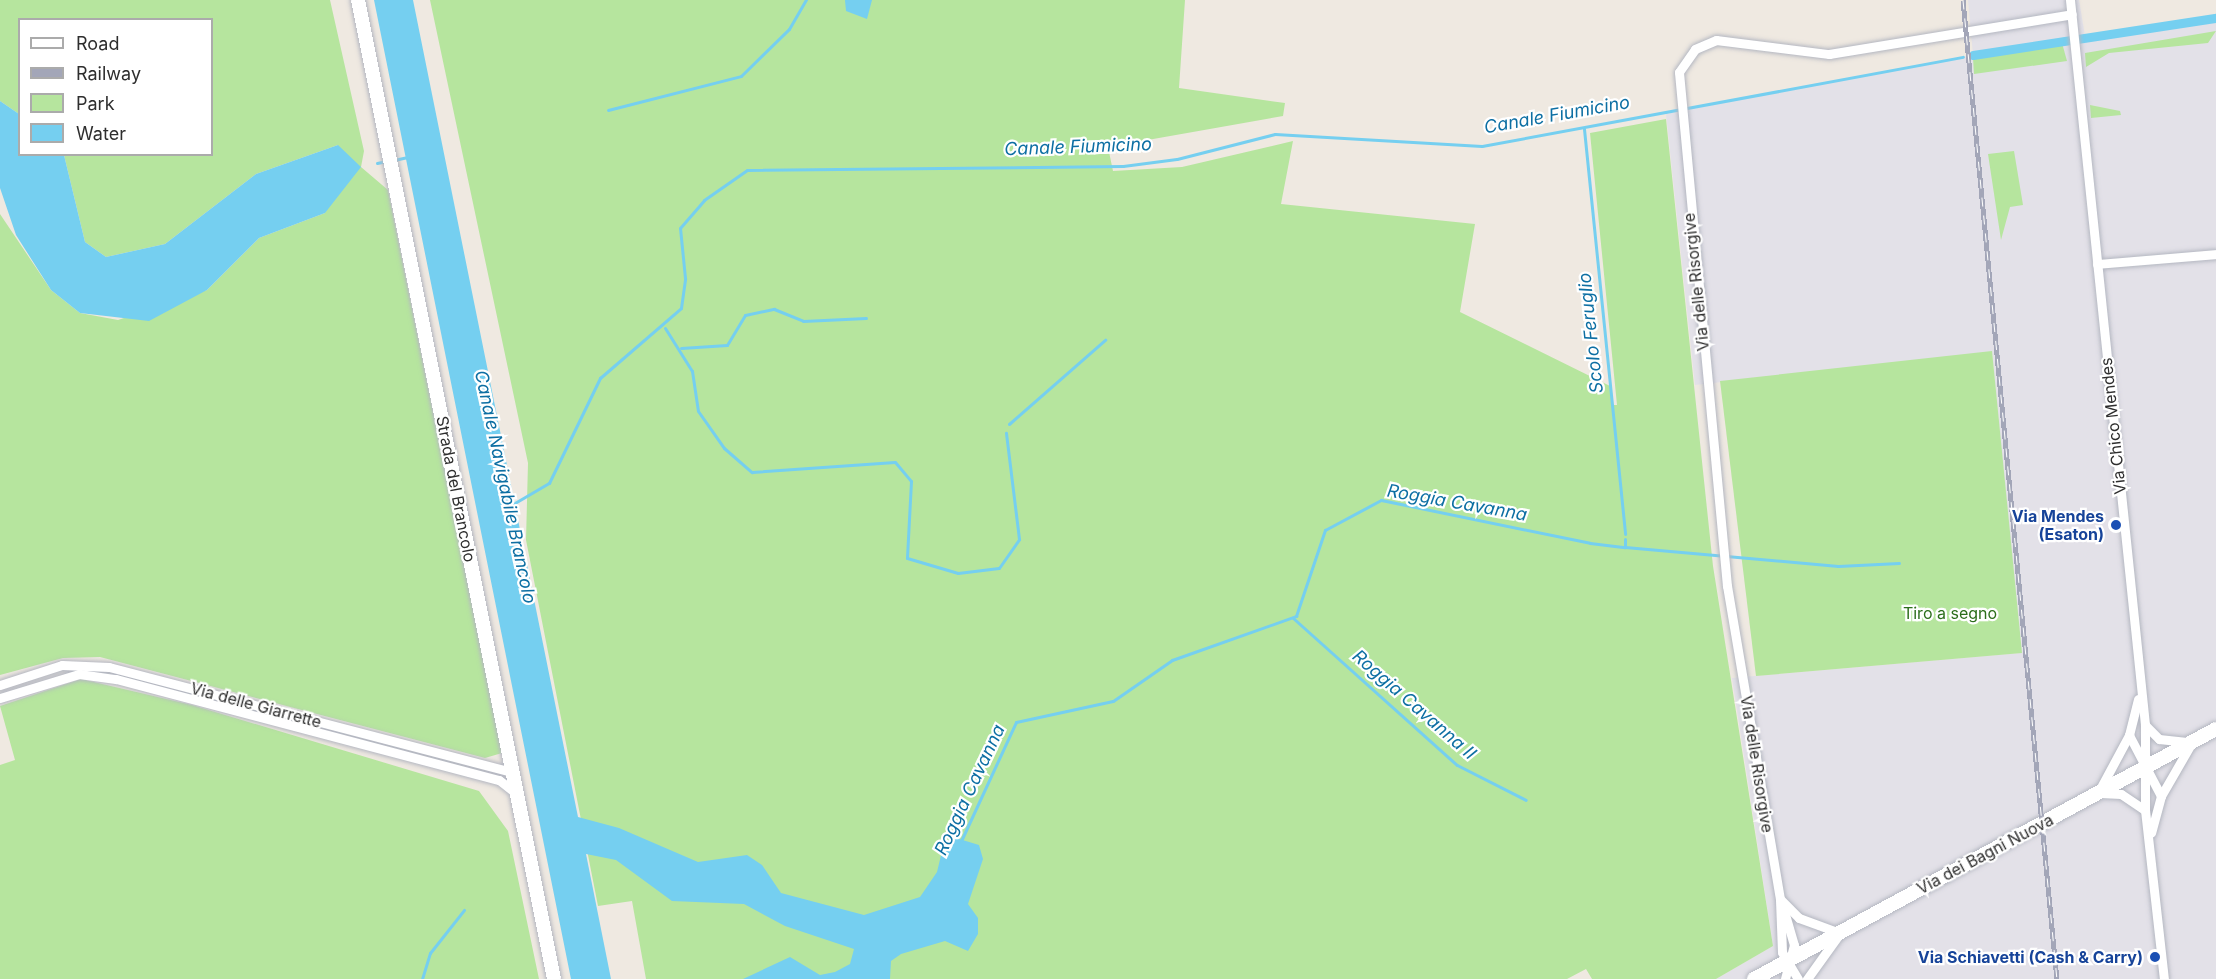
<!DOCTYPE html>
<style>
body{margin:0}
#map{position:relative;width:2216px;height:979px;overflow:hidden;background:#efe9e1;font-family:Inter,sans-serif}
div>[style]{position:absolute}
[style*='--x']{left:calc(var(--x)*1px);top:calc(var(--y)*1px);width:calc(var(--w)*1px);rotate:calc(var(--a)*1deg)}
.industrial>*{inset:0;background:#e3e1e8}
.green>*{inset:0;background:#b6e59e}
.water>*{inset:0;background:#75cff0}
.stream>*{height:3px;margin:-1.5px;padding:0 1.5px;transform-origin:1.5px;border-radius:1.5px;background:#75cff0}
.canal>*{height:9px;margin:-4.5px;padding:0 4.5px;transform-origin:4.5px;border-radius:4.5px;background:#75cff0}
.roads{filter:drop-shadow(0 0 2px #b4b7c1) drop-shadow(0 0 2px #b4b7c1)}
.street>*{height:9px;margin:-4.5px;padding:0 4.5px;transform-origin:4.5px;border-radius:4.5px;background:#fff}
.secondary>*{height:14px;margin:-7px;padding:0 7px;transform-origin:7px;border-radius:7px;background:#fff}
.rail>*{height:5px;margin-top:-2.5px;transform-origin:0;background:repeating-linear-gradient(90deg,#fff 0 9px,#a3a6b8 0 18px);box-sizing:border-box;border-block:2px solid #a3a6b8}
.dots>*{width:16px;height:16px;translate:-50% -50%;box-sizing:border-box;border:3px solid #fff;border-radius:50%}
span{translate:-50% -50%;white-space:nowrap;text-align:center;line-height:1.15;-webkit-text-stroke:4.5px #fff;paint-order:stroke}
.street-label{font-size:16px;color:#2e2e2e}
.transit-label{font-size:16px;color:#164399;font-weight:700}
.right{translate:-100% -50%;text-align:right}
.park-label{font-size:16px;color:#2c6e1b}
.water-label{font-size:18px;color:#0d6fa3;font-style:italic}
.legend{position:absolute;left:18px;top:18px;width:195px;height:138px;box-sizing:border-box;background:#fff;border:2px solid #ababab;margin:0;padding:8px 10px;list-style:none;font-size:18px;color:#2e2e2e}
.legend li{display:flex;align-items:center;gap:12px;height:30px}
.legend b{width:30px;border:2px solid #ababab}
</style>
<div id="map">
<div class="industrial">
<i style="clip-path:polygon(1968px 0,2079px 0,2085px 36px,2216px 18px,2216px 979px,1716px 979px,1773px 946px,1732px 678px,2021px 653px,1992px 352px,1695px 385px,1666px 114px,1973px 55px)"></i>
</div>
<div class="green">
<i style="clip-path:polygon(0 0,330px 0,364px 151px,361px 167px,388px 190px,502px 753px,485px 758px,100px 657px,63px 658px,0 675px,0 214px,51px 290px,80px 313px,118px 320px,207px 290px,259px 238px,325px 213px,338px 145px,256px 174px,165px 244px,106px 257px,85px 242px,64px 155px,212px 154px,212px 20px,20px 20px,19px 114px,0 101px)"></i>
<i style="clip-path:polygon(430px 0,1185px 0,1179px 88px,1285px 103px,1283px 116px,1108px 147px,1113px 171px,1182px 167px,1293px 141px,1281px 204px,1475px 224px,1460px 312px,1610px 386px,1612px 405px,1617px 405px,1590px 133px,1666px 119px,1713px 566px,1773px 946px,1716px 979px,1592px 979px,1586px 969px,1567px 979px,646px 979px,632px 901px,598px 906px,526px 540px,528px 463px)"></i>
<i style="clip-path:polygon(2216px 31px,2208px 43px,2109px 53px,2086px 67px,2085px 53px)"></i>
<i style="clip-path:polygon(2062px 43px,2067px 61px,1974px 74px,1973px 58px)"></i>
<i style="clip-path:polygon(2090px 105px,2120px 111px,2121px 115px,2091px 118px)"></i>
<i style="clip-path:polygon(2014px 151px,2023px 205px,2010px 207px,2001px 240px,1988px 154px)"></i>
<i style="clip-path:polygon(1992px 351px,2022px 653px,1756px 676px,1720px 381px)"></i>
<i style="clip-path:polygon(81px 679px,192px 705px,479px 791px,508px 831px,539px 979px,0 979px,0 765px,15px 760px,0 706px)"></i>
</div>
<div class="water">
<i style="clip-path:polygon(374px 0,413px 0,578px 817px,619px 828px,698px 862px,747px 855px,762px 865px,781px 893px,864px 915px,920px 897px,937px 872px,943px 847px,956px 838px,979px 845px,983px 859px,968px 904px,978px 918px,978px 934px,968px 951px,945px 941px,901px 954px,891px 961px,890px 979px,743px 979px,790px 957px,820px 975px,835px 972px,850px 964px,854px 949px,785px 926px,744px 904px,672px 901px,616px 860px,586px 854px,611px 979px,571px 979px)"></i>
<i style="clip-path:polygon(845px 0,872px 0,867px 19px,846px 11px)"></i>
<i style="clip-path:polygon(0 101px,19px 114px,20px 154px,64px 155px,85px 242px,106px 257px,165px 244px,256px 174px,338px 145px,361px 167px,325px 213px,259px 238px,207px 290px,149px 321px,80px 313px,51px 290px,16px 235px,0 188px)"></i>
</div>
<div class="stream">
<i style="--x:608;--y:110;--w:137;--a:-14.3"></i>
<i style="--x:741;--y:76;--w:67;--a:-44.4"></i>
<i style="--x:789;--y:29;--w:34;--a:-60"></i>
<i style="--x:1584;--y:129;--w:407;--a:84.2"></i>
<i style="--x:394;--y:160;--w:14;--a:-12"></i>
<i style="--x:377;--y:163;--w:10;--a:-11"></i>
<i style="--x:665;--y:328;--w:51;--a:57.9"></i>
<i style="--x:692;--y:371;--w:40;--a:81.5"></i>
<i style="--x:698;--y:411;--w:45;--a:54.9"></i>
<i style="--x:724;--y:448;--w:37;--a:41"></i>
<i style="--x:752;--y:472;--w:143;--a:-4"></i>
<i style="--x:895;--y:462;--w:25;--a:50"></i>
<i style="--x:911;--y:481;--w:77;--a:93"></i>
<i style="--x:907;--y:558;--w:53;--a:16.4"></i>
<i style="--x:958;--y:573;--w:41;--a:-7"></i>
<i style="--x:999;--y:568;--w:35;--a:-55"></i>
<i style="--x:1019;--y:539;--w:107;--a:-97"></i>
<i style="--x:681;--y:348;--w:46;--a:-3.7"></i>
<i style="--x:727;--y:345;--w:35;--a:-59"></i>
<i style="--x:745;--y:315;--w:30;--a:-12"></i>
<i style="--x:774;--y:309;--w:31;--a:22"></i>
<i style="--x:803;--y:321;--w:63;--a:-2.7"></i>
<i style="--x:1009;--y:424;--w:128;--a:-41.2"></i>
<i style="--x:513;--y:504;--w:42;--a:-30.3"></i>
<i style="--x:549;--y:483;--w:117;--a:-64.1"></i>
<i style="--x:600;--y:378;--w:107;--a:-40.8"></i>
<i style="--x:681;--y:308;--w:30;--a:-82"></i>
<i style="--x:685;--y:278;--w:50;--a:-95.7"></i>
<i style="--x:680;--y:228;--w:37;--a:-49"></i>
<i style="--x:704;--y:200;--w:52;--a:-34.9"></i>
<i style="--x:747;--y:170;--w:376;--a:-0.6"></i>
<i style="--x:1123;--y:166;--w:54;--a:-7.4"></i>
<i style="--x:1177;--y:159;--w:101;--a:-14.3"></i>
<i style="--x:1275;--y:134;--w:207;--a:3.3"></i>
<i style="--x:1482;--y:146;--w:489;--a:-10.5"></i>
<i style="--x:1625;--y:547;--w:214;--a:5.1"></i>
<i style="--x:1838;--y:566;--w:61;--a:-2.8"></i>
<i style="--x:1293;--y:618;--w:220;--a:41.9"></i>
<i style="--x:1457;--y:765;--w:77;--a:26.9"></i>
<i style="--x:961;--y:841;--w:131;--a:-65.2"></i>
<i style="--x:1016;--y:722;--w:99;--a:-12.2"></i>
<i style="--x:1113;--y:701;--w:72;--a:-34.8"></i>
<i style="--x:1172;--y:660;--w:132;--a:-19.5"></i>
<i style="--x:1296;--y:616;--w:91;--a:-71.4"></i>
<i style="--x:1325;--y:530;--w:64;--a:-28.2"></i>
<i style="--x:1381;--y:500;--w:213;--a:11.6"></i>
<i style="--x:1590;--y:543;--w:35;--a:7"></i>
<i style="--x:1625;--y:547;--w:8;--a:-90"></i>
<i style="--x:422;--y:979;--w:27;--a:-73"></i>
<i style="--x:430;--y:953;--w:55;--a:-51.7"></i>
</div>
<div class="canal">
<i style="--x:1973;--y:55;--w:246;--a:-8.7"></i>
</div>
<div class="roads">
<div class="street">
<i style="--x:2070;--y:0;--w:729;--a:84.09"></i>
<i style="--x:2145;--y:725;--w:85;--a:90"></i>
<i style="--x:2145;--y:810;--w:170;--a:83.6"></i>
<i style="--x:2097;--y:264;--w:119;--a:-4.8"></i>
<i style="--x:0;--y:685;--w:65;--a:-17.9"></i>
<i style="--x:62;--y:665;--w:47;--a:2.4"></i>
<i style="--x:109;--y:667;--w:417;--a:14.6"></i>
<i style="--x:0;--y:698;--w:83;--a:-16.9"></i>
<i style="--x:79;--y:674;--w:37;--a:8"></i>
<i style="--x:116;--y:679;--w:396;--a:14.8"></i>
<i style="--x:499;--y:780;--w:23;--a:38"></i>
<i style="--x:2138;--y:699;--w:37;--a:104"></i>
<i style="--x:2129;--y:735;--w:69;--a:62.3"></i>
<i style="--x:2161;--y:796;--w:38;--a:105"></i>
<i style="--x:2145;--y:725;--w:20;--a:45"></i>
<i style="--x:2159;--y:739;--w:28;--a:6"></i>
<i style="--x:2099;--y:791;--w:64;--a:-61.8"></i>
<i style="--x:2100;--y:793;--w:21;--a:3"></i>
<i style="--x:2121;--y:794;--w:29;--a:34"></i>
<i style="--x:2161;--y:796;--w:60;--a:-60"></i>
<i style="--x:1780;--y:899;--w:27;--a:45"></i>
<i style="--x:1799;--y:918;--w:44;--a:20.1"></i>
<i style="--x:1840;--y:933;--w:57;--a:125.7"></i>
<i style="--x:1782;--y:904;--w:43;--a:73.7"></i>
<i style="--x:1794;--y:945;--w:35;--a:105"></i>
<i style="--x:1798;--y:979;--w:31;--a:-121"></i>
<i style="--x:1782;--y:952;--w:53;--a:-92.2"></i>
<i style="--x:1780;--y:899;--w:317;--a:-99.6"></i>
<i style="--x:1727;--y:586;--w:516;--a:-95.34"></i>
<i style="--x:1679;--y:72;--w:28;--a:-55"></i>
<i style="--x:1695;--y:49;--w:23;--a:-23"></i>
<i style="--x:1716;--y:40;--w:114;--a:7.1"></i>
<i style="--x:1829;--y:54;--w:246;--a:-9.3"></i>
</div>
<div class="secondary">
<i style="--x:358;--y:0;--w:998;--a:78.68"></i>
<i style="--x:1754;--y:979;--w:525;--a:-28.42"></i>
</div>
</div>
<div class="rail">
<i style="--x:1963;--y:0;--w:984;--a:84.52"></i>
</div>
<div class="dots">
<i style="left:2116px;top:525px;background:#1a4fb4"></i>
<i style="left:2155px;top:957px;background:#1a4fb4"></i>
</div>
<div class="street-label">
<span style="left:1696px;top:282px;rotate:-96deg">Via delle Risorgive</span>
<span style="left:2113px;top:426px;rotate:-96deg">Via Chico Mendes</span>
<span style="left:456px;top:489px;rotate:79deg">Strada del Brancolo</span>
<span style="left:256px;top:705px;rotate:15deg">Via delle Giarrette</span>
<span style="left:1757px;top:764px;rotate:81deg">Via delle Risorgive</span>
<span style="left:1985px;top:854px;rotate:-28deg">Via dei Bagni Nuova</span>
</div>
<div class="transit-label">
<span class="right" style="left:2104px;top:525px">Via Mendes<br>(Esaton)</span>
<span class="right" style="left:2143px;top:957px">Via Schiavetti (Cash &amp; Carry)</span>
</div>
<div class="park-label">
<span style="left:1950px;top:613px">Tiro a segno</span>
</div>
<div class="water-label">
<span style="left:1557px;top:115px;rotate:-10deg">Canale Fiumicino</span>
<span style="left:1078px;top:147px;rotate:-2deg">Canale Fiumicino</span>
<span style="left:1591px;top:333px;rotate:-96deg">Scolo Feruglio</span>
<span style="left:505px;top:487px;rotate:78deg">Canale Navigabile Brancolo</span>
<span style="left:1457px;top:503px;rotate:10deg">Roggia Cavanna</span>
<span style="left:1414px;top:705px;rotate:41deg">Roggia Cavanna II</span>
<span style="left:970px;top:790px;rotate:-65deg">Roggia Cavanna</span>
</div>
<ul class="legend">
<li><b style="height:8px;background:#fff"></b>Road</li>
<li><b style="height:8px;background:#a3a6b8"></b>Railway</li>
<li><b style="height:16px;background:#b6e59e"></b>Park</li>
<li><b style="height:16px;background:#75cff0"></b>Water</li>
</ul>
</div>
